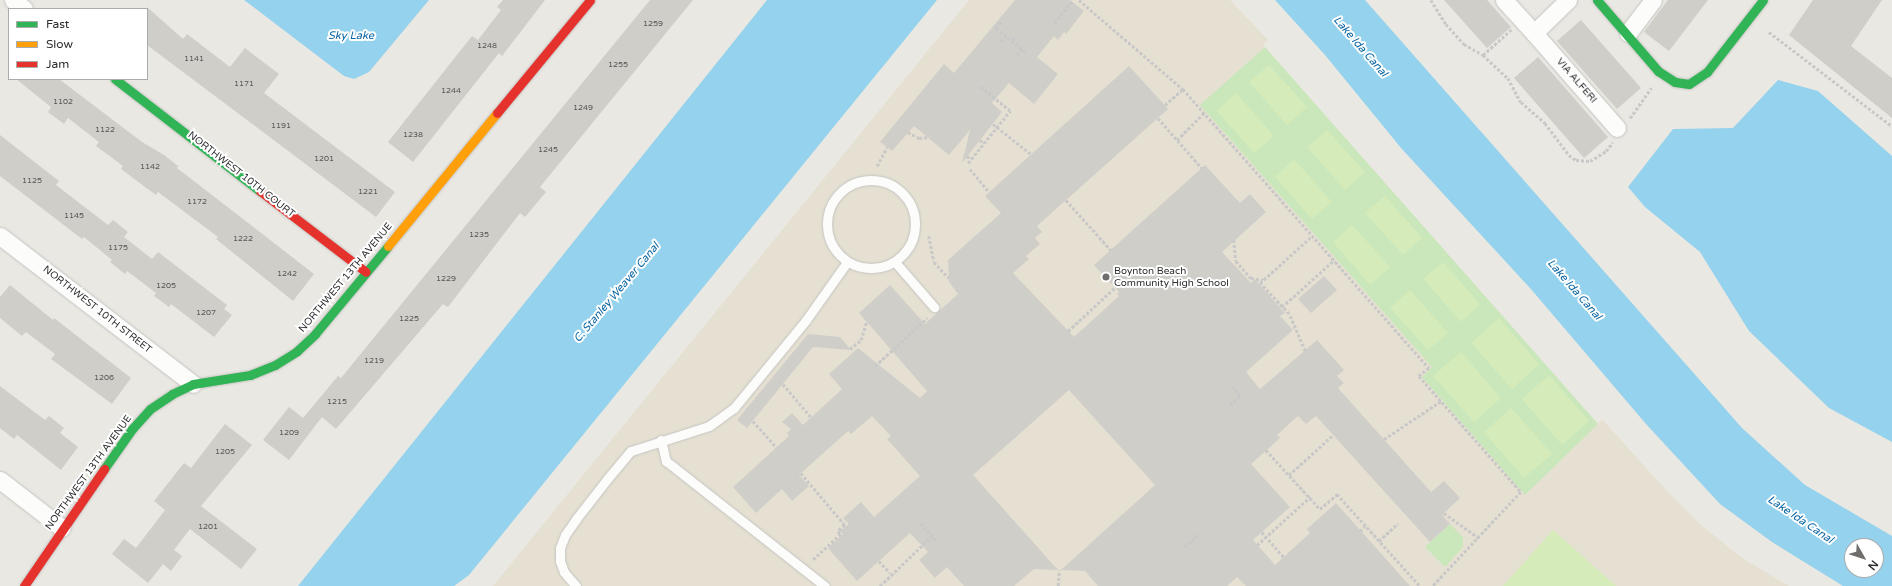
<!DOCTYPE html>
<style>
body{margin:0}
#map{position:relative;width:1892px;height:586px;overflow:hidden;background:#eae8e2;font-family:"Varela Round",sans-serif}
div>[style]{position:absolute}
[style*='--x']{left:calc(var(--x)*1px);top:calc(var(--y)*1px);width:calc(var(--w)*1px);rotate:calc(var(--a)*1deg)}
.education>*{inset:0;background:#e5e0d1}
.green>*{inset:0;background:#cae7bb}
.pitch>*{inset:0;background:#d5ebb9}
.water>*{inset:0;background:#95d2ed}
.building>*{inset:0;background:#cfcec9}
.path>*{height:2.5px;margin-top:-1.25px;transform-origin:0;background:repeating-linear-gradient(90deg,#c8c8c8 0 3px,transparent 0 5px)}
.roads{filter:drop-shadow(0 0 1px #c4c4c3) drop-shadow(0 0 1px #c4c4c3)}
.lane>*{height:9px;margin:-4.5px;padding:0 4.5px;transform-origin:4.5px;border-radius:4.5px;background:#fcfcfb}
.lane>.ring{margin:-4.5px;padding:0;box-sizing:content-box;background:none;border:9px solid #fcfcfb;border-radius:50%}
.street>*{height:17px;margin:-8.5px;padding:0 8.5px;transform-origin:8.5px;border-radius:8.5px;background:#fcfcfb}
.fast>*{height:9px;margin:-4.5px;padding:0 4.5px;transform-origin:4.5px;border-radius:4.5px;background:#30b455}
.slow>*{height:9px;margin:-4.5px;padding:0 4.5px;transform-origin:4.5px;border-radius:4.5px;background:#ff9f0a}
.jam>*{height:9px;margin:-4.5px;padding:0 4.5px;transform-origin:4.5px;border-radius:4.5px;background:#e5322d}
.dots>*{width:11px;height:11px;translate:-50% -50%;box-sizing:border-box;border:2px solid #fff;border-radius:50%}
span{translate:-50% -50%;white-space:nowrap;text-align:center;line-height:1.15;-webkit-text-stroke:4px #fff;paint-order:stroke}
.number-label{font-size:8px;color:#575756}
.number-label span{-webkit-text-stroke-width:0}
.street-label{font-size:10px;color:#2d2d2d}
.poi-label{font-size:10px;color:#2d2d2d}
.left{translate:0 -50%;text-align:left}
.water-label{font-size:11px;color:#0a66a4;font-style:italic}
.legend{position:absolute;left:8px;top:8px;width:140px;height:72px;box-sizing:border-box;background:#fff;border:1px solid #ababab;margin:0;padding:5px 7px;list-style:none;font-size:12px;color:#2d2d2d}
.legend li{display:flex;align-items:center;gap:8px;height:20px}
.legend b{width:20px;border:1px solid #ababab}
.north{position:absolute;left:1844px;top:538px;width:40px;height:40px;box-sizing:border-box;background:#fff;border:1px solid #ababab;border-radius:50%;rotate:129deg;font-size:11px;font-weight:700;line-height:16px;text-align:center;color:#2d2d2d}
.north::after{content:'';display:block;margin:auto;width:14px;height:18px;background:#6f6e6c;clip-path:polygon(50% 0,100% 100%,50% 72%,0 100%)}
</style>
<div id="map">
<div class="education">
<i style="clip-path:polygon(969px 0,1230px 0,1268px 40px,1263px 45px,1598px 424px,1602px 419px,1666px 490px,1701px 525px,1742px 558px,1789px 586px,493px 586px)"></i>
</div>
<div class="green">
<i style="clip-path:polygon(1265px 47px,1598px 424px,1525px 495px,1422px 377px,1432px 367px,1200px 105px)"></i>
<i style="clip-path:polygon(1450px 524px,1463px 537px,1463px 547px,1445px 567px,1425px 547px)"></i>
</div>
<div class="pitch">
<i style="clip-path:polygon(1269px 65px,1307px 107px,1287px 125px,1249px 82px)"></i>
<i style="clip-path:polygon(1236px 93px,1274px 136px,1254px 153px,1217px 111px)"></i>
<i style="clip-path:polygon(1327px 130px,1365px 172px,1345px 190px,1307px 147px)"></i>
<i style="clip-path:polygon(1294px 159px,1332px 202px,1312px 219px,1275px 177px)"></i>
<i style="clip-path:polygon(1385px 196px,1422px 238px,1403px 255px,1365px 213px)"></i>
<i style="clip-path:polygon(1352px 225px,1390px 267px,1370px 285px,1333px 242px)"></i>
<i style="clip-path:polygon(1443px 262px,1480px 304px,1461px 322px,1423px 279px)"></i>
<i style="clip-path:polygon(1410px 290px,1448px 333px,1428px 350px,1390px 308px)"></i>
<i style="clip-path:polygon(1499px 318px,1539px 364px,1512px 389px,1471px 343px)"></i>
<i style="clip-path:polygon(1461px 352px,1501px 398px,1474px 422px,1433px 376px)"></i>
<i style="clip-path:polygon(1549px 375px,1589px 421px,1562px 445px,1522px 399px)"></i>
<i style="clip-path:polygon(1511px 408px,1552px 454px,1524px 478px,1484px 432px)"></i>
<i style="clip-path:polygon(1553px 530px,1616px 586px,1503px 586px)"></i>
</div>
<div class="water">
<i style="clip-path:polygon(244px 0,429px 0,369px 72px,354px 79px,344px 76px)"></i>
<i style="clip-path:polygon(767px 0,937px 0,469px 575px,454px 586px,298px 586px)"></i>
<i style="clip-path:polygon(evenodd,1275px 0,1365px 0,1742px 428px,1805px 485px,1892px 536px,1892px 586px,1843px 586px,1772px 542px,1720px 504px,1646px 424px,1530px 288px,1401px 148px,1325px 55px,1275px 0,1852px 546px,1876px 546px,1876px 570px,1852px 570px,1852px 546px)"></i>
<i style="clip-path:polygon(1778px 80px,1818px 91px,1892px 156px,1892px 442px,1829px 408px,1749px 331px,1700px 252px,1645px 207px,1628px 187px,1673px 129px,1733px 128px)"></i>
</div>
<div class="building">
<i style="clip-path:polygon(503px 0,545px 0,502px 56px,499px 53px,413px 162px,388px 142px,472px 36px,478px 40px,501px 10px,497px 7px)"></i>
<i style="clip-path:polygon(650px 0,693px 0,540px 187px,546px 192px,525px 217px,520px 213px,448px 307px,443px 304px,336px 429px,322px 417px,289px 460px,263px 440px,289px 407px,303px 418px,338px 376px,341px 378px)"></i>
<i style="clip-path:polygon(1015px 0,1070px 0,1084px 11px,1066px 34px,1064px 32px,1058px 40px,1054px 36px,1037px 57px,1058px 74px,1034px 104px,1009px 83px,992px 103px,1002px 112px,962px 163px,970px 130px,949px 155px,914px 126px,892px 151px,880px 142px,944px 64px,954px 73px)"></i>
<i style="clip-path:polygon(1444px 0,1487px 0,1511px 27px,1487px 48px)"></i>
<i style="clip-path:polygon(1668px 0,1708px 0,1669px 51px,1644px 32px)"></i>
<i style="clip-path:polygon(1813px 0,1882px 0,1851px 46px,1892px 78px,1892px 118px,1789px 35px)"></i>
<i style="clip-path:polygon(147px 7px,183px 39px,187px 34px,230px 67px,245px 48px,279px 74px,264px 93px,395px 192px,376px 217px,147px 45px)"></i>
<i style="clip-path:polygon(1581px 20px,1641px 88px,1617px 109px,1557px 41px)"></i>
<i style="clip-path:polygon(1538px 57px,1608px 137px,1584px 158px,1514px 78px)"></i>
<i style="clip-path:polygon(1129px 66px,1168px 109px,1037px 226px,1042px 232px,1035px 238px,1040px 244px,1026px 256px,1029px 259px,1013px 273px,1074px 337px,1119px 296px,1117px 294px,1119px 292px,1094px 265px,1205px 165px,1240px 203px,1250px 194px,1266px 212px,1222px 252px,1251px 283px,1255px 279px,1285px 313px,1280px 316px,1293px 330px,1246px 372px,1260px 389px,1317px 340px,1344px 370px,1337px 376px,1344px 383px,1338px 388px,1431px 492px,1444px 481px,1460px 498px,1442px 515px,1450px 524px,1430px 542px,1316px 416px,1306px 424px,1298px 416px,1277px 435px,1280px 438px,1251px 464px,1290px 507px,1253px 540px,1275px 565px,1310px 533px,1307px 529px,1336px 503px,1410px 586px,1246px 586px,1237px 577px,1227px 586px,1098px 586px,1085px 571px,1061px 570px,1155px 485px,1069px 390px,973px 475px,1058px 570px,1034px 569px,1014px 586px,964px 586px,947px 567px,935px 578px,919px 560px,928px 552px,910px 533px,857px 581px,828px 548px,843px 534px,840px 531px,849px 524px,843px 518px,861px 502px,874px 517px,920px 476px,887px 439px,891px 436px,872px 416px,851px 434px,848px 431px,799px 475px,809px 486px,792px 501px,782px 489px,756px 513px,733px 487px,789px 436px,787px 433px,791px 429px,782px 422px,792px 413px,803px 425px,842px 389px,829px 374px,858px 348px,920px 398px,927px 391px,859px 313px,890px 285px,925px 324px,958px 294px,949px 282px,948px 260px,1001px 213px,985px 196px)"></i>
<i style="clip-path:polygon(16px 79px,59px 79px,142px 142px,164px 155px,178px 166px,177px 168px,314px 274px,293px 301px,216px 239px,218px 237px,158px 192px,156px 195px,121px 169px,123px 166px,96px 146px,99px 142px,68px 118px,64px 124px,48px 112px,51px 107px)"></i>
<i style="clip-path:polygon(0 135px,59px 181px,56px 185px,108px 225px,113px 220px,128px 232px,124px 237px,152px 259px,158px 252px,227px 305px,224px 309px,232px 315px,214px 337px,171px 304px,169px 307px,154px 296px,156px 293px,127px 271px,125px 274px,110px 262px,112px 260px,84px 237px,82px 239px,0 176px)"></i>
<i style="clip-path:polygon(1324px 276px,1337px 290px,1311px 313px,1298px 299px)"></i>
<i style="clip-path:polygon(10px 285px,53px 320px,54px 318px,131px 378px,112px 404px,51px 359px,55px 354px,26px 332px,22px 336px,0 318px,0 297px)"></i>
<i style="clip-path:polygon(808px 334px,840px 337px,851px 350px,813px 347px,747px 428px,737px 420px)"></i>
<i style="clip-path:polygon(0 386px,45px 420px,49px 416px,64px 428px,60px 433px,78px 447px,61px 470px,17px 435px,14px 439px,0 428px)"></i>
<i style="clip-path:polygon(225px 424px,252px 445px,201px 506px,257px 549px,241px 569px,190px 529px,174px 550px,182px 556px,171px 571px,163px 564px,148px 583px,112px 554px,124px 539px,136px 548px,165px 510px,154px 501px,184px 463px,191px 468px)"></i>
</div>
<div class="path">
<i style="--x:1079;--y:0;--w:137;--a:40.6"></i>
<i style="--x:1183;--y:89;--w:372;--a:48.6"></i>
<i style="--x:1429;--y:368;--w:13;--a:141"></i>
<i style="--x:1419;--y:376;--w:154;--a:48.7"></i>
<i style="--x:1521;--y:492;--w:129;--a:133.1"></i>
<i style="--x:1431;--y:0;--w:28;--a:58"></i>
<i style="--x:1446;--y:24;--w:27;--a:48"></i>
<i style="--x:1464;--y:44;--w:22;--a:30"></i>
<i style="--x:1483;--y:55;--w:34;--a:43"></i>
<i style="--x:1508;--y:78;--w:27;--a:62"></i>
<i style="--x:1521;--y:102;--w:32;--a:41"></i>
<i style="--x:1545;--y:123;--w:40;--a:53"></i>
<i style="--x:1569;--y:155;--w:9;--a:36"></i>
<i style="--x:1576;--y:160;--w:14;--a:4"></i>
<i style="--x:1590;--y:161;--w:19;--a:-32"></i>
<i style="--x:1606;--y:151;--w:11;--a:-52"></i>
<i style="--x:1001;--y:22;--w:8;--a:130"></i>
<i style="--x:996;--y:28;--w:40;--a:39"></i>
<i style="--x:1054;--y:23;--w:30;--a:-50"></i>
<i style="--x:1769;--y:32;--w:155;--a:37.4"></i>
<i style="--x:1012;--y:40;--w:6;--a:-51"></i>
<i style="--x:1001;--y:41;--w:7;--a:-45"></i>
<i style="--x:1017;--y:55;--w:8;--a:-50"></i>
<i style="--x:1483;--y:55;--w:38;--a:-42"></i>
<i style="--x:1165;--y:105;--w:24;--a:-42"></i>
<i style="--x:1158;--y:118;--w:67;--a:48.7"></i>
<i style="--x:1630;--y:118;--w:37;--a:-55"></i>
<i style="--x:993;--y:124;--w:48;--a:38.3"></i>
<i style="--x:908;--y:132;--w:13;--a:29"></i>
<i style="--x:919;--y:138;--w:10;--a:-6"></i>
<i style="--x:980;--y:140;--w:5;--a:37"></i>
<i style="--x:1177;--y:140;--w:38;--a:-45"></i>
<i style="--x:967;--y:156;--w:5;--a:37"></i>
<i style="--x:968;--y:163;--w:67;--a:-51.1"></i>
<i style="--x:1010;--y:111;--w:40;--a:-141"></i>
<i style="--x:877;--y:166;--w:21;--a:-62"></i>
<i style="--x:970;--y:169;--w:30;--a:50"></i>
<i style="--x:1066;--y:200;--w:67;--a:48"></i>
<i style="--x:929;--y:236;--w:26;--a:79"></i>
<i style="--x:934;--y:262;--w:22;--a:47"></i>
<i style="--x:1234;--y:240;--w:21;--a:85"></i>
<i style="--x:1236;--y:261;--w:23;--a:49"></i>
<i style="--x:1251;--y:278;--w:12;--a:9"></i>
<i style="--x:1282;--y:307;--w:70;--a:-42.1"></i>
<i style="--x:1068;--y:331;--w:78;--a:-42.9"></i>
<i style="--x:850;--y:349;--w:14;--a:-39"></i>
<i style="--x:861;--y:340;--w:19;--a:-74"></i>
<i style="--x:1305;--y:351;--w:40;--a:-113.4"></i>
<i style="--x:1289;--y:314;--w:42;--a:-133.1"></i>
<i style="--x:1260;--y:283;--w:70;--a:-42.1"></i>
<i style="--x:875;--y:366;--w:71;--a:-42.7"></i>
<i style="--x:783;--y:384;--w:43;--a:49.7"></i>
<i style="--x:1230;--y:405;--w:13;--a:-42"></i>
<i style="--x:1240;--y:396;--w:11;--a:-131"></i>
<i style="--x:753;--y:421;--w:36;--a:48"></i>
<i style="--x:1384;--y:439;--w:69;--a:-33.7"></i>
<i style="--x:1266;--y:450;--w:80;--a:47.5"></i>
<i style="--x:1320;--y:509;--w:23;--a:-41"></i>
<i style="--x:1337;--y:494;--w:124;--a:47.9"></i>
<i style="--x:801;--y:473;--w:68;--a:49.8"></i>
<i style="--x:845;--y:525;--w:9;--a:139"></i>
<i style="--x:838;--y:531;--w:4;--a:45"></i>
<i style="--x:841;--y:534;--w:40;--a:137"></i>
<i style="--x:1289;--y:475;--w:59;--a:-42.3"></i>
<i style="--x:1444;--y:513;--w:43;--a:35.5"></i>
<i style="--x:921;--y:523;--w:23;--a:49"></i>
<i style="--x:1360;--y:531;--w:7;--a:-45"></i>
<i style="--x:1262;--y:532;--w:33;--a:49"></i>
<i style="--x:1379;--y:541;--w:26;--a:-43"></i>
<i style="--x:1257;--y:545;--w:72;--a:-42.2"></i>
<i style="--x:1185;--y:547;--w:19;--a:-43"></i>
<i style="--x:879;--y:561;--w:16;--a:47"></i>
<i style="--x:880;--y:586;--w:72;--a:-43.9"></i>
<i style="--x:1058;--y:586;--w:16;--a:-86"></i>
</div>
<div class="roads">
<div class="lane">
<i class="ring" style="left:827px;top:180px;width:79px;height:79px"></i>
<i style="--x:895;--y:262;--w:60;--a:49.1"></i>
<i style="--x:661;--y:440;--w:22;--a:77"></i>
<i style="--x:666;--y:461;--w:202;--a:38.2"></i>
<i style="--x:576;--y:586;--w:18;--a:-131"></i>
<i style="--x:564;--y:572;--w:12;--a:-110"></i>
<i style="--x:560;--y:561;--w:13;--a:-90"></i>
<i style="--x:560;--y:548;--w:14;--a:-69"></i>
<i style="--x:565;--y:535;--w:19;--a:-55"></i>
<i style="--x:576;--y:519;--w:52;--a:-52"></i>
<i style="--x:608;--y:478;--w:35;--a:-50"></i>
<i style="--x:631;--y:451;--w:82;--a:-17.8"></i>
<i style="--x:709;--y:426;--w:31;--a:-36"></i>
<i style="--x:734;--y:408;--w:114;--a:-50.7"></i>
<i style="--x:806;--y:320;--w:71;--a:-54.7"></i>
</div>
<div class="street">
<i style="--x:13;--y:0;--w:14;--a:39"></i>
<i style="--x:1504;--y:0;--w:45;--a:47.7"></i>
<i style="--x:1568;--y:0;--w:47;--a:135.9"></i>
<i style="--x:1534;--y:33;--w:126;--a:48.9"></i>
<i style="--x:1628;--y:33;--w:41;--a:-52.9"></i>
<i style="--x:0;--y:236;--w:243;--a:37.5"></i>
<i style="--x:0;--y:480;--w:78;--a:37.7"></i>
</div>
<div class="fast">
<i style="--x:1597;--y:0;--w:94;--a:49.3"></i>
<i style="--x:1658;--y:71;--w:20;--a:33"></i>
<i style="--x:1675;--y:82;--w:14;--a:8"></i>
<i style="--x:1689;--y:84;--w:22;--a:-34"></i>
<i style="--x:1707;--y:72;--w:91;--a:-52.1"></i>
<i style="--x:115;--y:79;--w:183;--a:37.7"></i>
<i style="--x:104;--y:469;--w:49;--a:-55"></i>
<i style="--x:132;--y:429;--w:27;--a:-48"></i>
<i style="--x:150;--y:409;--w:27;--a:-34"></i>
<i style="--x:172;--y:394;--w:23;--a:-25"></i>
<i style="--x:193;--y:384;--w:58;--a:-9"></i>
<i style="--x:250;--y:375;--w:27;--a:-22"></i>
<i style="--x:275;--y:365;--w:26;--a:-32"></i>
<i style="--x:297;--y:351;--w:25;--a:-43"></i>
<i style="--x:315;--y:334;--w:114;--a:-50.3"></i>
</div>
<div class="slow">
<i style="--x:388;--y:246;--w:172;--a:-50.7"></i>
</div>
<div class="jam">
<i style="--x:497;--y:113;--w:146;--a:-50.5"></i>
<i style="--x:260;--y:191;--w:133;--a:37.4"></i>
<i style="--x:24;--y:586;--w:142;--a:-55.6"></i>
</div>
</div>
<div class="dots">
<i style="left:1106px;top:277px;background:#6f6e6c"></i>
</div>
<div class="number-label">
<span style="left:653px;top:24px">1259</span>
<span style="left:487px;top:46px">1248</span>
<span style="left:194px;top:59px">1141</span>
<span style="left:618px;top:65px">1255</span>
<span style="left:244px;top:84px">1171</span>
<span style="left:451px;top:91px">1244</span>
<span style="left:63px;top:102px">1102</span>
<span style="left:583px;top:108px">1249</span>
<span style="left:281px;top:126px">1191</span>
<span style="left:105px;top:130px">1122</span>
<span style="left:413px;top:135px">1238</span>
<span style="left:548px;top:150px">1245</span>
<span style="left:324px;top:159px">1201</span>
<span style="left:150px;top:167px">1142</span>
<span style="left:32px;top:181px">1125</span>
<span style="left:368px;top:192px">1221</span>
<span style="left:197px;top:202px">1172</span>
<span style="left:74px;top:216px">1145</span>
<span style="left:479px;top:235px">1235</span>
<span style="left:243px;top:239px">1222</span>
<span style="left:118px;top:248px">1175</span>
<span style="left:287px;top:274px">1242</span>
<span style="left:446px;top:279px">1229</span>
<span style="left:166px;top:286px">1205</span>
<span style="left:206px;top:313px">1207</span>
<span style="left:409px;top:319px">1225</span>
<span style="left:374px;top:361px">1219</span>
<span style="left:104px;top:378px">1206</span>
<span style="left:337px;top:402px">1215</span>
<span style="left:289px;top:433px">1209</span>
<span style="left:225px;top:452px">1205</span>
<span style="left:208px;top:527px">1201</span>
</div>
<div class="street-label">
<span style="left:1576px;top:81px;rotate:49deg">VIA ALFERI</span>
<span style="left:241px;top:175px;rotate:38deg">NORTHWEST 10TH COURT</span>
<span style="left:346px;top:278px;rotate:-50deg">NORTHWEST 13TH AVENUE</span>
<span style="left:97px;top:310px;rotate:38deg">NORTHWEST 10TH STREET</span>
<span style="left:89px;top:473px;rotate:-54deg">NORTHWEST 13TH AVENUE</span>
</div>
<div class="poi-label">
<span class="left" style="left:1114px;top:277px">Boynton Beach<br>Community High School</span>
</div>
<div class="water-label">
<span style="left:351px;top:36px">Sky Lake</span>
<span style="left:1360px;top:47px;rotate:49deg">Lake Ida Canal</span>
<span style="left:1574px;top:290px;rotate:49deg">Lake Ida Canal</span>
<span style="left:617px;top:293px;rotate:-50deg">C. Stanley Weaver Canal</span>
<span style="left:1800px;top:520px;rotate:34deg">Lake Ida Canal</span>
</div>
<ul class="legend">
<li><b style="height:5px;background:#30b455"></b>Fast</li>
<li><b style="height:5px;background:#ff9f0a"></b>Slow</li>
<li><b style="height:5px;background:#e5322d"></b>Jam</li>
</ul>
<div class="north">N</div>
</div>
